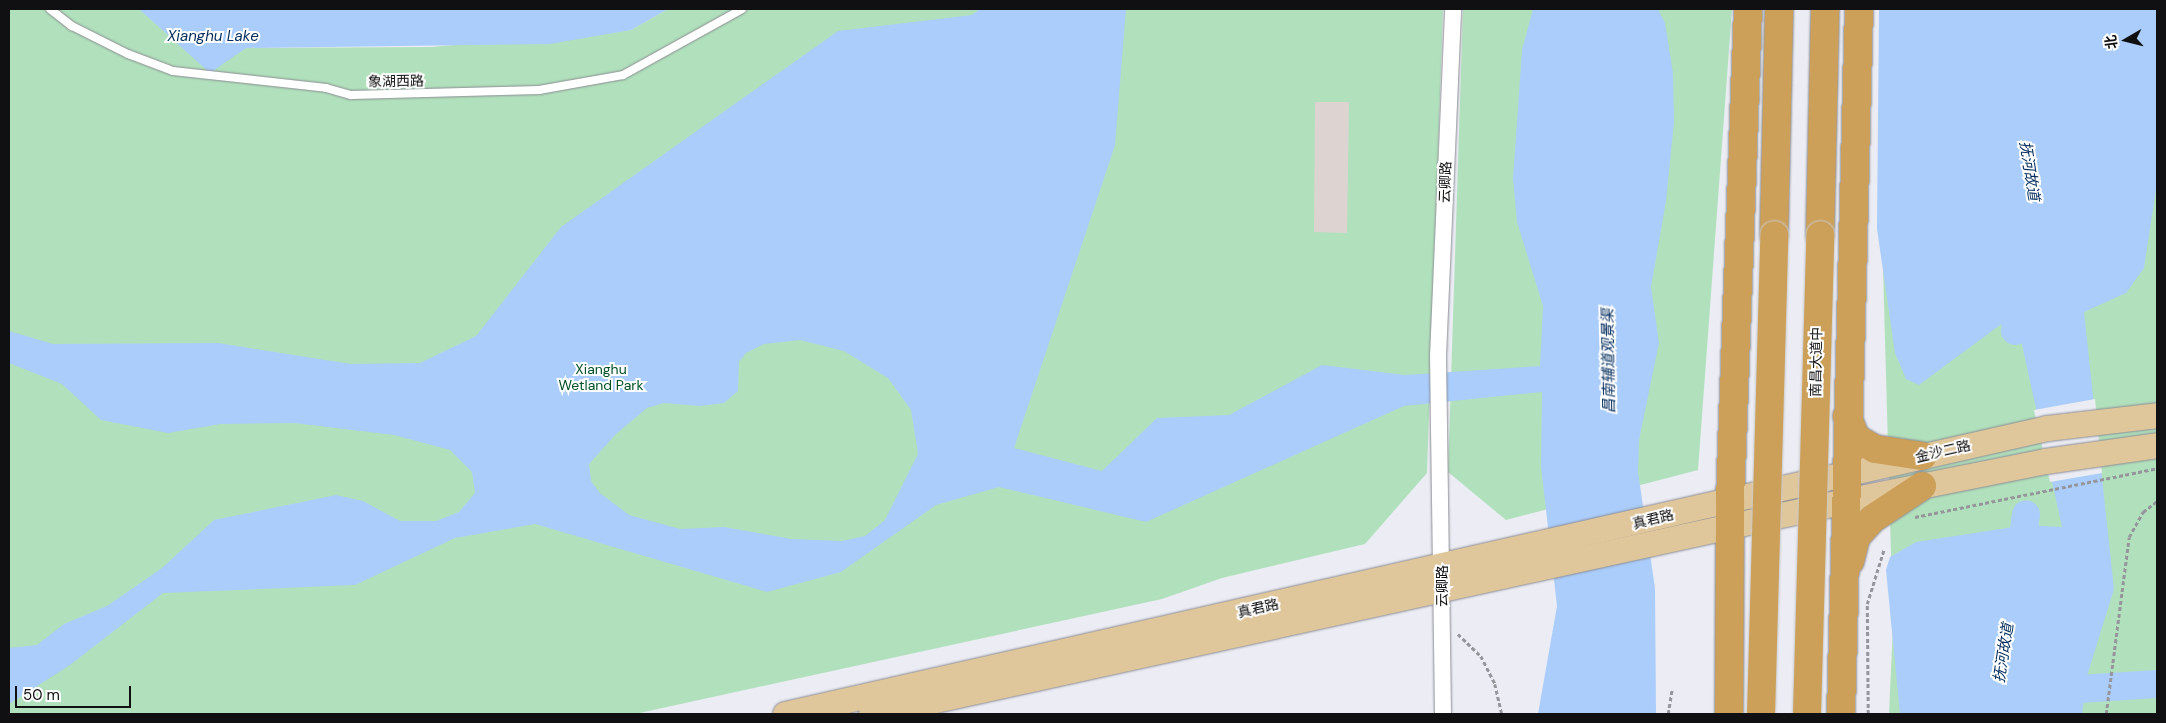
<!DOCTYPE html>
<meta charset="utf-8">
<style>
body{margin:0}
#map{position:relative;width:2166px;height:723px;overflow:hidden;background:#ebecf4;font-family:"DM Sans","Noto Sans SC",sans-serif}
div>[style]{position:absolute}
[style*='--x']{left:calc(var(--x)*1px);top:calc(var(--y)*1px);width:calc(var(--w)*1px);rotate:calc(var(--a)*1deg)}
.green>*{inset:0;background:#b1e1bc}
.water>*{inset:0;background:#aacdfb}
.pier>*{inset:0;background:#ebecf4}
.river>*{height:28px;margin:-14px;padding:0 14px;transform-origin:14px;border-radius:14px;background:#aacdfb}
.building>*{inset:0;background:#ddd4d1}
.path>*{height:2.5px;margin-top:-1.25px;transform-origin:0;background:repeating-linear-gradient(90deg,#95959b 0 4px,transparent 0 6.5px)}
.roads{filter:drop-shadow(0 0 1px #8c8d94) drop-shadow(0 0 1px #8c8d94)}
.lane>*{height:8px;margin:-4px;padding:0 4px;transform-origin:4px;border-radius:4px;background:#fff}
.street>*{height:16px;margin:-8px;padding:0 8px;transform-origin:8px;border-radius:8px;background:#fff}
.primary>*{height:25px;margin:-12.5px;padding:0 12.5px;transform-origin:12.5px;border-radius:12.5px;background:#e0c69b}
.highway>*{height:28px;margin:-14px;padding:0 14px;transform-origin:14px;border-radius:14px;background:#cca059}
.bridges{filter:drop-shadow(0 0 1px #cacacb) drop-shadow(0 0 1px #cacacb)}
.highway-bridge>*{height:28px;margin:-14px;padding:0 14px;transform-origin:14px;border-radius:14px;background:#cca059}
span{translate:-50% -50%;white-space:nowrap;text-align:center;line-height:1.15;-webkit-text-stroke:4px #fff;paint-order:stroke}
.street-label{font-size:14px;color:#101012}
.park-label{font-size:14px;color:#015025}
.water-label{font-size:15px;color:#002b5c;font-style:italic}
.frame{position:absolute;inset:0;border:10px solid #101012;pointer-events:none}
.north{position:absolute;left:2101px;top:15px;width:50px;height:50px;-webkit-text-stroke:4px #fff;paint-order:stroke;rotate:262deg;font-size:14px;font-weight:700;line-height:20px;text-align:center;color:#101012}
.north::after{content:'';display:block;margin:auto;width:18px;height:22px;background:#101012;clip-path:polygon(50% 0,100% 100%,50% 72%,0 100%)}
.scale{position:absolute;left:15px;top:686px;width:116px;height:22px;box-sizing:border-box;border:2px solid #101012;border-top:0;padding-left:6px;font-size:15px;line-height:18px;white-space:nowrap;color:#101012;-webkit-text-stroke:4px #fff;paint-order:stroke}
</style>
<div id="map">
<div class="green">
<i style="clip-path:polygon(9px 9px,178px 9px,246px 48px,431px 47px,631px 30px,668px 9px,1443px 9px,1427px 473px,1365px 544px,1222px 578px,1162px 599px,635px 714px,9px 714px)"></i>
<i style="clip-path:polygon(1463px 9px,1732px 9px,1698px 470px,1506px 520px,1448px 472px)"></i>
<i style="clip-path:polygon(2157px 9px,2157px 714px,1889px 714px,1893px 625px,1882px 232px)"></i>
</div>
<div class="water">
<i style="clip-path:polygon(139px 9px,668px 9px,631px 30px,550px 44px,246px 48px,210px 73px)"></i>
<i style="clip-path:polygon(evenodd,980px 9px,1126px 9px,1115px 145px,1014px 448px,1102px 471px,1157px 418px,1229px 415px,1322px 365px,1405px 375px,1540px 366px,1543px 306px,1517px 222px,1513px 179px,1522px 50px,1533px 9px,1658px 9px,1665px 23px,1673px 73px,1674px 122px,1666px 201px,1651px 287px,1659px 343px,1639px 440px,1638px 472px,1655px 588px,1656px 714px,1538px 714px,1557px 606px,1541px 466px,1542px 392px,1404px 406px,1146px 522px,999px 487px,936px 505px,841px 572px,767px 592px,535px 524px,455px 538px,355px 585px,163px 593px,70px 665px,9px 704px,9px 648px,37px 645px,64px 624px,107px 606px,162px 568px,214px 520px,336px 495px,363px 501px,400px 521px,436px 521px,459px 512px,475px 493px,472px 472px,450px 450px,394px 435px,294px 423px,221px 424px,168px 433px,101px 420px,62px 384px,9px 363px,9px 331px,53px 344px,218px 343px,351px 364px,420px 363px,476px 336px,561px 227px,838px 31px,972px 15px,980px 9px,800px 340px,844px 351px,888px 378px,911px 410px,918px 454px,885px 520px,865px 536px,842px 541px,792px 539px,724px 527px,680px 529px,629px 515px,600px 493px,591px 481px,589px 464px,616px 434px,647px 408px,664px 403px,700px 406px,724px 403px,738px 391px,739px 362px,746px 353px,764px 344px,800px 340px)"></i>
<i style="clip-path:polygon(1879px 9px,2157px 9px,2157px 183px,2144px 268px,2126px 293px,2084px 312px,2114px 589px,2087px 676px,2082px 714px,1900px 714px,1886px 570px,1890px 557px,1916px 542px,2026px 525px,2062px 527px,2017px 322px,2000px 325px,1919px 385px,1906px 379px,1895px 353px,1877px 229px)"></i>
</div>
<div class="pier">
<i style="clip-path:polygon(2095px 399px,2102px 473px,2050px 482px,2034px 410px)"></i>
</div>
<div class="river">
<i style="--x:2015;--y:331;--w:46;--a:-69.6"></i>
<i style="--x:2020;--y:561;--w:47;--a:-82.7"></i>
<i style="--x:2049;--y:691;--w:108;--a:-3.7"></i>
</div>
<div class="building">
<i style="clip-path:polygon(1315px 102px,1349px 102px,1347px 233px,1314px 232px)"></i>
</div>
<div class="path">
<i style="--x:1915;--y:517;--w:247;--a:-11.4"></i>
<i style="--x:1458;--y:634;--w:32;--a:44"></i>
<i style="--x:1481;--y:656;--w:31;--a:63"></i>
<i style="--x:1495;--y:684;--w:31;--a:77"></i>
<i style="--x:1668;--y:714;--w:25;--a:-81"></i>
<i style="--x:1868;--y:714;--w:110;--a:-90.5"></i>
<i style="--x:1867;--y:604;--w:58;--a:-72.8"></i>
<i style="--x:2106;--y:714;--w:178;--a:-82.6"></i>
<i style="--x:2129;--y:537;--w:29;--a:-61"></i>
<i style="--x:2143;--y:512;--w:18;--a:-38"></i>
</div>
<div class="roads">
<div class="lane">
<i style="--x:50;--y:9;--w:28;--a:38"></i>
<i style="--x:72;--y:26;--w:63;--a:26.6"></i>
<i style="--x:128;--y:54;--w:48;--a:20.7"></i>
<i style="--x:173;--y:71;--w:154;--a:6.3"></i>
<i style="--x:326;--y:88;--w:26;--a:16"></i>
<i style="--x:351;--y:95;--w:188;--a:-1.5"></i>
<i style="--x:539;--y:90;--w:85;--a:-10.1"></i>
<i style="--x:623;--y:75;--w:136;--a:-29"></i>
</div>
<div class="street">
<i style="--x:1443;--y:714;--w:358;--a:-90.8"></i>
<i style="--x:1438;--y:356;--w:347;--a:-87.5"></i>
</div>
<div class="primary">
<i style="--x:785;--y:714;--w:1294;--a:-12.77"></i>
<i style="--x:2047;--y:428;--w:111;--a:-6.7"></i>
<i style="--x:871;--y:714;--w:997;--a:-12.34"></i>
<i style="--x:1845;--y:501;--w:204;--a:-11.3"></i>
<i style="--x:2045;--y:461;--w:113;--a:-8.1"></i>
</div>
<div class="highway">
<i style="--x:1774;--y:235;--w:226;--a:-88.7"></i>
<i style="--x:1820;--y:235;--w:226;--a:-88.7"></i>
<i style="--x:1847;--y:416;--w:24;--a:68"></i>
<i style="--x:1856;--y:438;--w:22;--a:30"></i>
<i style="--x:1875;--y:449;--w:48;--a:8.5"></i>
<i style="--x:1850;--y:561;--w:25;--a:-76"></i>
<i style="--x:1856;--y:537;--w:24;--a:-48"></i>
<i style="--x:1872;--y:519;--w:60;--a:-33.4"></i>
<i style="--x:1729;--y:714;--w:214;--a:-89.7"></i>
<i style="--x:1730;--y:500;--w:491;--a:-87.9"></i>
<i style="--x:1841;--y:714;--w:705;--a:-88.54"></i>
</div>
</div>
<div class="bridges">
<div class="highway-bridge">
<i style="--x:1761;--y:714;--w:479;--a:-88.4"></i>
<i style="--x:1807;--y:714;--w:479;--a:-88.4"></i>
</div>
</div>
<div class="street-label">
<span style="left:396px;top:81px;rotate:-1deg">象湖西路</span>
<span style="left:1445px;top:182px;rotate:-88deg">云卿路</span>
<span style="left:1816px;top:362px;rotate:-89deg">南昌大道中</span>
<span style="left:1943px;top:451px;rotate:-13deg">金沙二路</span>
<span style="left:1653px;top:519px;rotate:-14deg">真君路</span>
<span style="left:1442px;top:586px;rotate:-90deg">云卿路</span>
<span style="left:1258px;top:608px;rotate:-13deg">真君路</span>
</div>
<div class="park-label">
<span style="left:601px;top:377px">Xianghu<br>Wetland Park</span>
</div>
<div class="water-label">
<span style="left:213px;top:37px">Xianghu Lake</span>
<span style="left:2029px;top:171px;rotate:81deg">抚河故道</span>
<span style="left:1609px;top:361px;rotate:-91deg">昌南辅道观景渠</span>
<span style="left:2004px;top:653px;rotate:-81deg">抚河故道</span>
</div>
<div class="frame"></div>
<div class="north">北</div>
<div class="scale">50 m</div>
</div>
